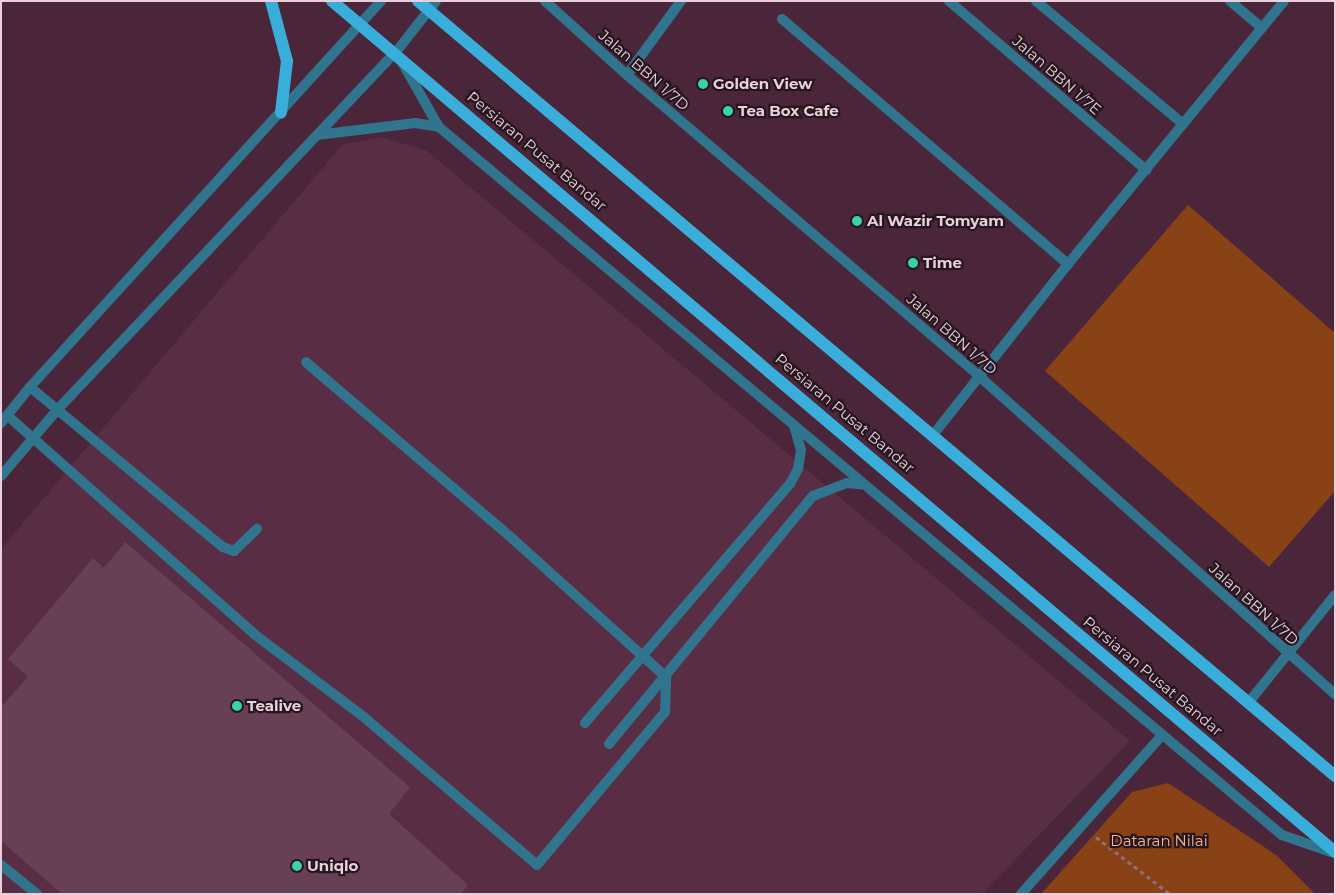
<!DOCTYPE html>
<style>
body{margin:0}
#map{position:relative;width:1336px;height:895px;overflow:hidden;background:#4b263a;font-family:Montserrat,sans-serif}
div>[style]{position:absolute}
[style*='--x']{left:calc(var(--x)*1px);top:calc(var(--y)*1px);width:calc(var(--w)*1px);rotate:calc(var(--a)*1deg)}
.built>*{inset:0;background:#592e45}
.green>*{inset:0;background:#894116}
.building>*{inset:0;background:#674055}
.path>*{height:3px;margin-top:-1.5px;transform-origin:0;background:repeating-linear-gradient(90deg,#8e6e7f 0 4px,transparent 0 8px)}
.lane>*{height:10px;margin:-5px;padding:0 5px;transform-origin:5px;border-radius:5px;background:#31748e}
.street>*{height:10px;margin:-5px;padding:0 5px;transform-origin:5px;border-radius:5px;background:#31748e}
.primary>*{height:12px;margin:-6px;padding:0 6px;transform-origin:6px;border-radius:6px;background:#3aaeda}
.dots>*{width:14px;height:14px;translate:-50% -50%;box-sizing:border-box;border:2px solid #26161e;border-radius:50%}
span{translate:-50% -50%;white-space:nowrap;text-align:center;line-height:1.15;-webkit-text-stroke:4.5px #26161e;paint-order:stroke}
.street-label{font-size:15px;color:#e9d0dc}
.poi-label{font-size:15px;color:#e9d0dc;font-weight:700}
.left{translate:0 -50%;text-align:left}
.park-label{font-size:15px;color:#f6b595}
.frame{position:absolute;inset:0;border:2px solid #e9d0dc;pointer-events:none}
</style>
<div id="map">
<div class="built">
<i style="clip-path:polygon(382px 137px,427px 151px,1130px 741px,982px 894px,1px 894px,1px 549px,342px 145px)"></i>
</div>
<div class="green">
<i style="clip-path:polygon(1188px 205px,1335px 333px,1335px 491px,1269px 567px,1045px 371px)"></i>
<i style="clip-path:polygon(1168px 783px,1276px 855px,1315px 894px,1041px 894px,1132px 792px)"></i>
</div>
<div class="building">
<i style="clip-path:polygon(125px 542px,410px 787px,389px 814px,468px 885px,461px 894px,62px 894px,1px 841px,1px 707px,28px 677px,8px 659px,93px 558px,104px 568px)"></i>
</div>
<div class="path">
<i style="--x:1096;--y:837;--w:93;--a:37.6"></i>
</div>
<div class="lane">
<i style="--x:1230;--y:1;--w:42;--a:40.2"></i>
<i style="--x:782;--y:19;--w:377;--a:40.6"></i>
<i style="--x:403;--y:64;--w:73;--a:60.3"></i>
<i style="--x:439;--y:127;--w:1101;--a:40.03"></i>
<i style="--x:1282;--y:835;--w:55;--a:19.1"></i>
<i style="--x:627;--y:75;--w:92;--a:-53.9"></i>
<i style="--x:30;--y:387;--w:251;--a:39.7"></i>
<i style="--x:223;--y:547;--w:12;--a:20"></i>
<i style="--x:234;--y:551;--w:32;--a:-44"></i>
<i style="--x:8;--y:416;--w:329;--a:41.5"></i>
<i style="--x:254;--y:634;--w:139;--a:37.1"></i>
<i style="--x:365;--y:718;--w:226;--a:40.5"></i>
<i style="--x:537;--y:865;--w:199;--a:-50.1"></i>
<i style="--x:665;--y:712;--w:35;--a:-88"></i>
<i style="--x:666;--y:677;--w:206;--a:-138"></i>
<i style="--x:513;--y:539;--w:272;--a:-139.5"></i>
<i style="--x:585;--y:723;--w:315;--a:-49.4"></i>
<i style="--x:790;--y:484;--w:17;--a:-62"></i>
<i style="--x:798;--y:469;--w:19;--a:-81"></i>
<i style="--x:801;--y:450;--w:26;--a:-106"></i>
<i style="--x:609;--y:744;--w:321;--a:-50.6"></i>
<i style="--x:813;--y:496;--w:36;--a:-21"></i>
<i style="--x:847;--y:483;--w:18;--a:6"></i>
<i style="--x:1;--y:865;--w:46;--a:38.9"></i>
<i style="--x:1021;--y:894;--w:213;--a:-48.4"></i>
</div>
<div class="street">
<i style="--x:545;--y:1;--w:110;--a:42.1"></i>
<i style="--x:627;--y:75;--w:463;--a:40.5"></i>
<i style="--x:979;--y:376;--w:477;--a:41.8"></i>
<i style="--x:949;--y:1;--w:260;--a:40.6"></i>
<i style="--x:1036;--y:1;--w:192;--a:39.9"></i>
<i style="--x:317;--y:135;--w:99;--a:-7"></i>
<i style="--x:415;--y:123;--w:24;--a:9"></i>
<i style="--x:1;--y:423;--w:46;--a:-51.1"></i>
<i style="--x:30;--y:387;--w:522;--a:-47.72"></i>
<i style="--x:933;--y:435;--w:218;--a:-51.7"></i>
<i style="--x:1068;--y:264;--w:340;--a:-50.6"></i>
<i style="--x:1;--y:476;--w:87;--a:-49.7"></i>
<i style="--x:57;--y:410;--w:493;--a:-46.6"></i>
<i style="--x:396;--y:52;--w:65;--a:-51.9"></i>
<i style="--x:1249;--y:702;--w:137;--a:-51.2"></i>
</div>
<div class="primary">
<i style="--x:271;--y:1;--w:62;--a:75.1"></i>
<i style="--x:287;--y:61;--w:52;--a:96.6"></i>
<i style="--x:332;--y:1;--w:1315;--a:40.31"></i>
<i style="--x:418;--y:1;--w:1201;--a:40.2"></i>
</div>
<div class="dots">
<i style="left:703px;top:84px;background:#39d4a5"></i>
<i style="left:728px;top:111px;background:#39d4a5"></i>
<i style="left:857px;top:221px;background:#39d4a5"></i>
<i style="left:913px;top:263px;background:#39d4a5"></i>
<i style="left:237px;top:706px;background:#39d4a5"></i>
<i style="left:297px;top:866px;background:#39d4a5"></i>
</div>
<div class="street-label">
<span style="left:644px;top:70px;rotate:41deg">Jalan BBN 1/7D</span>
<span style="left:1057px;top:75px;rotate:41deg">Jalan BBN 1/7E</span>
<span style="left:537px;top:151px;rotate:40deg">Persiaran Pusat Bandar</span>
<span style="left:952px;top:334px;rotate:41deg">Jalan BBN 1/7D</span>
<span style="left:845px;top:413px;rotate:40deg">Persiaran Pusat Bandar</span>
<span style="left:1254px;top:604px;rotate:42deg">Jalan BBN 1/7D</span>
<span style="left:1153px;top:676px;rotate:40deg">Persiaran Pusat Bandar</span>
</div>
<div class="poi-label">
<span class="left" style="left:713px;top:84px">Golden View</span>
<span class="left" style="left:738px;top:111px">Tea Box Cafe</span>
<span class="left" style="left:867px;top:221px">Al Wazir Tomyam</span>
<span class="left" style="left:923px;top:263px">Time</span>
<span class="left" style="left:247px;top:706px">Tealive</span>
<span class="left" style="left:307px;top:866px">Uniqlo</span>
</div>
<div class="park-label">
<span style="left:1159px;top:841px">Dataran Nilai</span>
</div>
<div class="frame"></div>
</div>
